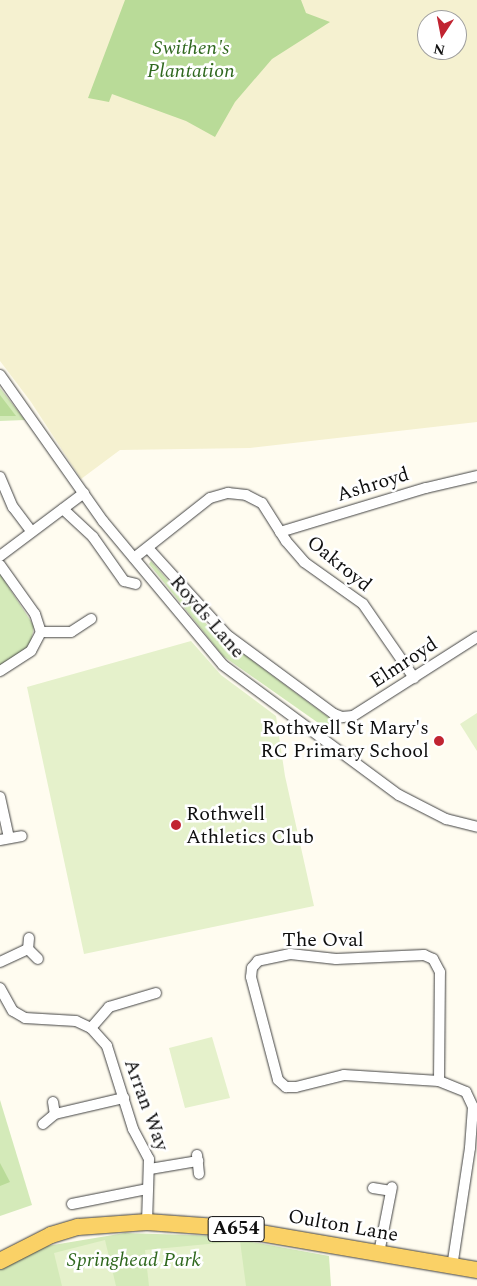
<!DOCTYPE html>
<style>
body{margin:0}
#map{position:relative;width:477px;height:1286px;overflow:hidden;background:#fffcf0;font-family:Spectral,serif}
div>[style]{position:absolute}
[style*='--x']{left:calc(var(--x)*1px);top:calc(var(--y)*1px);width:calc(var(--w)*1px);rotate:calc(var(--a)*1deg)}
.farmland>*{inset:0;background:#f5f1d0}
.green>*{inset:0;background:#d4eab9}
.forest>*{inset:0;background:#b9db98}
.pitch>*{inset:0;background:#e5f1cb}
.roads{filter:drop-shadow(0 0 1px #424242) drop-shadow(0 0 1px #424242)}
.minor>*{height:10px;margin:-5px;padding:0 5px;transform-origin:5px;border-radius:5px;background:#fff}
.primary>*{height:16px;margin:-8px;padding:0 8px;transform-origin:8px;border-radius:8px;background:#fad166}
.dots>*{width:14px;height:14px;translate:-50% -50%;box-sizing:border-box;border:2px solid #fff;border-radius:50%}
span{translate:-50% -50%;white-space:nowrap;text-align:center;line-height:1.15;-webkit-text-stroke:5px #fff;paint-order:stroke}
.shield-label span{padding:1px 4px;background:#fff;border:1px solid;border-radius:4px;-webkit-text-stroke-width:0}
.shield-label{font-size:19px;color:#0f0f0f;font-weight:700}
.park-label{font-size:20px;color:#2f681e;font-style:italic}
.street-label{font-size:20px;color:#0f0f0f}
.poi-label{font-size:20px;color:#0f0f0f}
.right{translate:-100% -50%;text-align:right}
.left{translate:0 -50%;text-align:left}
.north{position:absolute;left:417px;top:10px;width:50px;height:50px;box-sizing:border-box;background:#fff;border:1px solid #9f9f9f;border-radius:50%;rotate:191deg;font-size:14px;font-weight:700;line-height:20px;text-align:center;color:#0f0f0f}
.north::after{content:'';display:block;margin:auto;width:18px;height:22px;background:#c12431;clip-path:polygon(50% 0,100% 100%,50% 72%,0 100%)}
</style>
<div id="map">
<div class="farmland">
<i style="clip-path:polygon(evenodd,0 0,477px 0,477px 422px,250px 448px,120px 450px,81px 479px,31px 402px,0 361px,0 0,427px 20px,457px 20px,457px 50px,427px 50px,427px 20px)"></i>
</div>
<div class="green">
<i style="clip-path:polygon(0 388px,25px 420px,0 421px)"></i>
<i style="clip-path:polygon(151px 561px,209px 627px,230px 644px,328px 717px,339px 721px,334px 734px,223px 656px,149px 564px)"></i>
<i style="clip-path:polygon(0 574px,34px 626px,31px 642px,26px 648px,0 667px)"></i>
<i style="clip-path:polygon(0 1100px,32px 1205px,0 1216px)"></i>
<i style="clip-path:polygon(125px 1233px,219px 1236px,329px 1256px,331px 1286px,0 1286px,0 1270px,47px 1246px)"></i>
</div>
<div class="forest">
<i style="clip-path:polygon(125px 0,301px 0,306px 13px,330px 22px,272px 59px,235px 102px,215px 137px,186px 121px,112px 94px,109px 102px,88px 98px)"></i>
<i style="clip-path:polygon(0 395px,16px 416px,0 416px)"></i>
<i style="clip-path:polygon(0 1163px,10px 1182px,0 1186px)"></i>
</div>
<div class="pitch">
<i style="clip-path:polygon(191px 641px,221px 675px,276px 716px,285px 776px,314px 906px,84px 954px,27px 687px)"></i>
<i style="clip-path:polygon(477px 713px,477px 751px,460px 724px)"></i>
<i style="clip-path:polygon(212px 1037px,230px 1098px,185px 1108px,169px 1048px)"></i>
<i style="clip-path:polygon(105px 1240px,116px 1286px,62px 1286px,54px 1253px)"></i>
<i style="clip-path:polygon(240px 1241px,246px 1286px,149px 1286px,145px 1250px)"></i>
</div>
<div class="roads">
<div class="minor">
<i style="--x:0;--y:375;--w:179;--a:54.8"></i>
<i style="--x:103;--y:521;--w:187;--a:50.2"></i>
<i style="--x:223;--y:665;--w:219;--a:36.5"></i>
<i style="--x:399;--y:795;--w:53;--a:27.1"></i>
<i style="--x:446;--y:819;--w:32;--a:14"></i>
<i style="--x:0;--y:477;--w:33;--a:67"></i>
<i style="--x:13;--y:507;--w:31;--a:53"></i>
<i style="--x:63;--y:509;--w:41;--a:43"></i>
<i style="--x:93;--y:537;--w:54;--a:54.8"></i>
<i style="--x:124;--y:581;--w:12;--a:14"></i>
<i style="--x:280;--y:532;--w:152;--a:-16.8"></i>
<i style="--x:426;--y:488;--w:52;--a:-13.2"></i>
<i style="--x:148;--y:548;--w:118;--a:47.8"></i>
<i style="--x:227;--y:635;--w:133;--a:36.4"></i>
<i style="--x:334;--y:714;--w:9;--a:21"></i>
<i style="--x:342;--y:717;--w:11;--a:-5"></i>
<i style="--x:353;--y:716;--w:147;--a:-32.5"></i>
<i style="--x:0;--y:556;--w:105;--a:-36.9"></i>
<i style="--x:134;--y:558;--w:97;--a:-38.3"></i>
<i style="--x:210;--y:498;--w:19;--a:-16"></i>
<i style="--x:228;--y:493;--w:18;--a:6"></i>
<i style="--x:246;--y:495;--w:18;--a:27"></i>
<i style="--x:262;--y:503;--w:45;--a:57.7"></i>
<i style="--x:286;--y:541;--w:28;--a:49"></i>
<i style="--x:304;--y:562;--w:72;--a:35.4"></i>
<i style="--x:363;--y:604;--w:90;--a:55.4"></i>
<i style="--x:0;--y:565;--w:60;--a:54.5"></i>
<i style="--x:35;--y:614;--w:19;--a:72"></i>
<i style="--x:41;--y:632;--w:21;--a:118"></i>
<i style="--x:31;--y:651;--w:37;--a:147"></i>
<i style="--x:41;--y:632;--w:30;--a:0"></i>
<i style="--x:71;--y:632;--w:24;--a:-33"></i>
<i style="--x:0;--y:797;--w:42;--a:77.6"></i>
<i style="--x:0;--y:840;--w:22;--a:-10"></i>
<i style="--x:29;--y:938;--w:11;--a:95"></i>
<i style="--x:28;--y:949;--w:14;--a:45"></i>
<i style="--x:0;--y:962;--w:31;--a:-25"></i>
<i style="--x:0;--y:988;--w:26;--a:61"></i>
<i style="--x:13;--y:1011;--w:14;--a:30"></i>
<i style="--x:25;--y:1018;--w:51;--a:3.4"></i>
<i style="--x:76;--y:1021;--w:17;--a:25"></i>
<i style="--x:91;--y:1028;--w:24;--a:48"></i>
<i style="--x:107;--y:1046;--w:87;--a:72.6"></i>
<i style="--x:133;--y:1129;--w:34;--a:62"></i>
<i style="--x:149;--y:1159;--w:63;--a:91.8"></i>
<i style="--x:91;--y:1028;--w:28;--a:-49"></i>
<i style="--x:109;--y:1007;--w:49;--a:-16.6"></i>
<i style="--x:439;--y:1081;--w:109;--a:-89.5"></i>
<i style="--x:440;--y:972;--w:15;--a:-118"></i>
<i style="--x:433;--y:959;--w:10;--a:-156"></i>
<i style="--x:424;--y:955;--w:88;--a:177.4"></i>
<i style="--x:336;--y:959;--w:46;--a:-173.8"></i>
<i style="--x:290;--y:954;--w:33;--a:168"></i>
<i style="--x:258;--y:961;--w:9;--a:131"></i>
<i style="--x:252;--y:968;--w:9;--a:96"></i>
<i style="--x:251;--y:977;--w:106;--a:75.3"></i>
<i style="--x:278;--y:1080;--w:11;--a:41"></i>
<i style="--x:286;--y:1087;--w:10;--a:0"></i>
<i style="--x:296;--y:1087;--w:49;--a:-14"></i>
<i style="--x:344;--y:1075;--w:95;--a:3.6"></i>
<i style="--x:439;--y:1081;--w:29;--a:22"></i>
<i style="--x:466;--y:1092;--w:17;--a:65"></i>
<i style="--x:473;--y:1107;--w:41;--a:94.2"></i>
<i style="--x:470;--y:1148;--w:120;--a:98.6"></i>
<i style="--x:53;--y:1102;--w:12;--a:81"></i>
<i style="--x:43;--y:1124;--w:16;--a:-40"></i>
<i style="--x:55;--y:1114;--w:71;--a:-13.1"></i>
<i style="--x:197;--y:1155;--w:19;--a:84"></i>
<i style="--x:150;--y:1169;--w:49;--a:-9.5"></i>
<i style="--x:373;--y:1188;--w:18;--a:9"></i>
<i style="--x:72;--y:1204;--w:76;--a:-11.3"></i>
<i style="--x:379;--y:1253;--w:67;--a:-78.9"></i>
</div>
<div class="primary">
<i style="--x:0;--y:1261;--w:57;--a:-27"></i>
<i style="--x:51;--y:1235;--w:28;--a:-17"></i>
<i style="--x:78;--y:1227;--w:69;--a:-4.1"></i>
<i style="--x:147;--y:1222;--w:84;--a:4.1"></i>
<i style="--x:231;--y:1228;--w:250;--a:9.7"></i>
</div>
</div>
<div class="dots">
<i style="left:439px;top:741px;background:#c12431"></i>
<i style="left:176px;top:825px;background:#c12431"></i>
</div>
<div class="shield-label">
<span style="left:236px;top:1229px">A654</span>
</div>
<div class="park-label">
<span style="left:191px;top:60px">Swithen's<br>Plantation</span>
<span style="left:134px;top:1260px">Springhead Park</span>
</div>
<div class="street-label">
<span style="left:373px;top:485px;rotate:-17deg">Ashroyd</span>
<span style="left:339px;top:564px;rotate:39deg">Oakroyd</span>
<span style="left:207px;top:617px;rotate:49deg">Royds Lane</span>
<span style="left:404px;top:663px;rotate:-33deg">Elmroyd</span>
<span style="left:323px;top:940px">The Oval</span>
<span style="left:146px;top:1105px;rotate:70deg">Arran Way</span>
<span style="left:343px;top:1226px;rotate:10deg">Oulton Lane</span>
</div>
<div class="poi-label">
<span class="right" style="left:429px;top:740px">Rothwell St Mary's<br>RC Primary School</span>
<span class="left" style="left:186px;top:826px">Rothwell<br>Athletics Club</span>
</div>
<div class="north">N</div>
</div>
